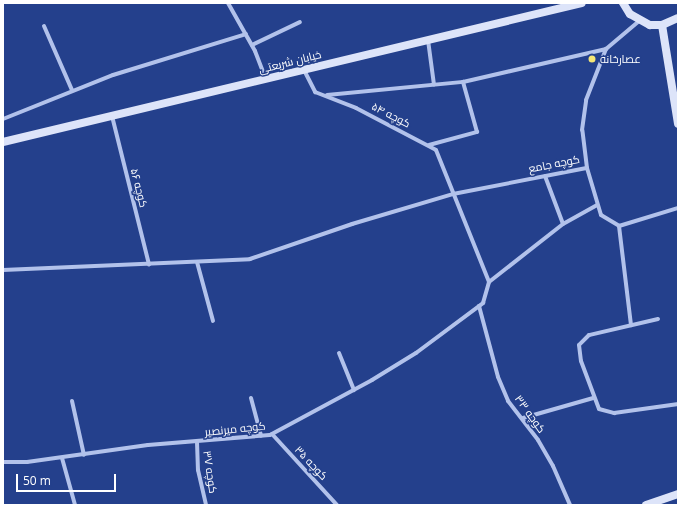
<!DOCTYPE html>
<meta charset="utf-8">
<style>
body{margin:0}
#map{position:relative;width:681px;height:508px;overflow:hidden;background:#24408c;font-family:"Open Sans",Cairo,sans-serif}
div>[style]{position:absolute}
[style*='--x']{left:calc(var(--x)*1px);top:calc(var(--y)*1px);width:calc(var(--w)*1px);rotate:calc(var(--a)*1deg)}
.street>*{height:4px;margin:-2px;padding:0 2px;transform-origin:2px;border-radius:2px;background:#b2c2eb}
.secondary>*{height:8px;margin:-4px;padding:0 4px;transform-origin:4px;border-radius:4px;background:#dde4f9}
.dots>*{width:11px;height:11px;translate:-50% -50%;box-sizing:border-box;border:2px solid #24408c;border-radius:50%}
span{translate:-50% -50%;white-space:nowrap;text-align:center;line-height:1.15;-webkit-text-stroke:3px #24408c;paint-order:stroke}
.poi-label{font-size:11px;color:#fff}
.left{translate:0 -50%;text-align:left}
.street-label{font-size:11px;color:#fff}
.frame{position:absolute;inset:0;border:4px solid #fff;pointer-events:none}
.scale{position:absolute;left:16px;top:474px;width:100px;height:18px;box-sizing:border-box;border:2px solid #fff;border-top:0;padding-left:5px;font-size:12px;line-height:14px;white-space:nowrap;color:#fff;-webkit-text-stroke:3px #24408c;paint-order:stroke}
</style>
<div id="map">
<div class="street">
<i style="--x:228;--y:3;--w:55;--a:60.6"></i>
<i style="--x:255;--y:51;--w:30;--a:69"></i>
<i style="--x:44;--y:26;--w:70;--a:66.4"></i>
<i style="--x:428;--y:40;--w:45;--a:82.4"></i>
<i style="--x:252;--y:45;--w:53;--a:-25.6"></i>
<i style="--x:304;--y:70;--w:25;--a:63"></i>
<i style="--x:315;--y:92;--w:44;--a:21.3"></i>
<i style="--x:356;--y:108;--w:90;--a:27.7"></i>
<i style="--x:436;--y:150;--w:142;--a:68.1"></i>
<i style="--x:489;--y:282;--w:94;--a:-38.1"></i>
<i style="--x:563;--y:224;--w:39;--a:-29"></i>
<i style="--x:327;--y:95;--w:137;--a:-5.5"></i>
<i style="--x:463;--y:82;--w:147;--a:-13"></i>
<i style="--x:606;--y:49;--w:43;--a:-40.3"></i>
<i style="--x:112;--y:116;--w:153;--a:76"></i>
<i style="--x:3;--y:119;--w:118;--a:-21.8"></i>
<i style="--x:113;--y:75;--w:139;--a:-17.1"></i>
<i style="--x:429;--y:145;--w:50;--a:-15.2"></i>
<i style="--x:477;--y:132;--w:52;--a:-105.6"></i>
<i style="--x:587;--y:168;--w:49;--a:73.4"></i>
<i style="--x:601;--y:215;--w:21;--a:31"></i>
<i style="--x:619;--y:226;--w:62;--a:-17"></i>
<i style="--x:545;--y:176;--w:51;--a:69.4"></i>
<i style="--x:619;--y:226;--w:100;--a:83.1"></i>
<i style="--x:197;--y:262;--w:61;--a:74.8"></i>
<i style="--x:3;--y:270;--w:247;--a:-2.5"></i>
<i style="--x:250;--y:259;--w:108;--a:-18.9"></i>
<i style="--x:352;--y:224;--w:105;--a:-16.5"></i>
<i style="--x:453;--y:194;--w:136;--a:-11"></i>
<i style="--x:587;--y:168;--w:38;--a:-97"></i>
<i style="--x:582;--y:130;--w:30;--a:-82"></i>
<i style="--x:586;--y:100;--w:55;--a:-68.6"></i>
<i style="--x:479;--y:306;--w:73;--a:75"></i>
<i style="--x:498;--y:377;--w:26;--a:67"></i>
<i style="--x:508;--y:401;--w:49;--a:52.4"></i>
<i style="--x:538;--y:440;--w:30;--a:60"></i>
<i style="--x:553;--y:466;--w:43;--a:66.4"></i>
<i style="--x:658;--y:319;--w:71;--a:166.9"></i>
<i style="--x:589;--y:335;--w:14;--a:135"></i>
<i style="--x:579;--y:345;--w:16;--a:83"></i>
<i style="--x:581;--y:361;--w:51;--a:69.4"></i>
<i style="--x:599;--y:409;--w:16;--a:15"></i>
<i style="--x:614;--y:413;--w:65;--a:-8"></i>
<i style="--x:339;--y:353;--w:40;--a:68"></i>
<i style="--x:251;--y:398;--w:39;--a:75"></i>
<i style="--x:72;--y:401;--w:55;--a:77.5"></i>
<i style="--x:523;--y:418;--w:73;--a:-15.9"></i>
<i style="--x:272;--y:434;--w:96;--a:47.5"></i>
<i style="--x:197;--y:442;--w:28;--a:88"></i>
<i style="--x:198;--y:470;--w:36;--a:77"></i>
<i style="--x:62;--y:458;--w:49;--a:74.5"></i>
<i style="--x:3;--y:462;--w:24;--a:0"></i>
<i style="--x:27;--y:462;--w:122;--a:-8"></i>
<i style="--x:148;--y:445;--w:122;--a:-4.7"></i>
<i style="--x:270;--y:435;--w:116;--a:-28.3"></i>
<i style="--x:372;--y:380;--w:52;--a:-31.5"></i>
<i style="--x:416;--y:353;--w:84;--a:-36.7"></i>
<i style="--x:483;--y:303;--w:22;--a:-74"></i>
</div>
<div class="secondary">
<i style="--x:623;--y:3;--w:13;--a:58"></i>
<i style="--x:630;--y:14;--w:23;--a:29"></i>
<i style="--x:650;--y:25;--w:12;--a:0"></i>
<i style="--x:662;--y:25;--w:17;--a:-24"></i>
<i style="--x:662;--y:25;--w:100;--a:80.8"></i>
<i style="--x:3;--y:142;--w:595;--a:-13.5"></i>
<i style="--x:646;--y:505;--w:34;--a:-19"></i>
</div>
<div class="dots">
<i style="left:592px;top:59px;background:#f5e675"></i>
</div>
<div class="poi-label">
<span class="left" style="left:600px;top:59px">عصارخانه</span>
</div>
<div class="street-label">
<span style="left:290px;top:62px;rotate:-14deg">خیابان شریعتی</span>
<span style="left:391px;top:115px;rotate:27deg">کوچه ۵۴</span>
<span style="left:554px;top:164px;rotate:-11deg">کوچه جامع</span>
<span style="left:139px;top:188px;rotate:76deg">کوچه ۵۶</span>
<span style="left:530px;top:414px;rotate:54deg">کوچه ۳۳</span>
<span style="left:235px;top:429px;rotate:-6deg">کوچه میرنصیر</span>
<span style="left:311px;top:463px;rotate:47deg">کوچه ۳۵</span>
<span style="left:210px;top:472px;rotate:82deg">کوچه ۳۷</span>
</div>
<div class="frame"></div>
<div class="scale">50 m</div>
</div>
